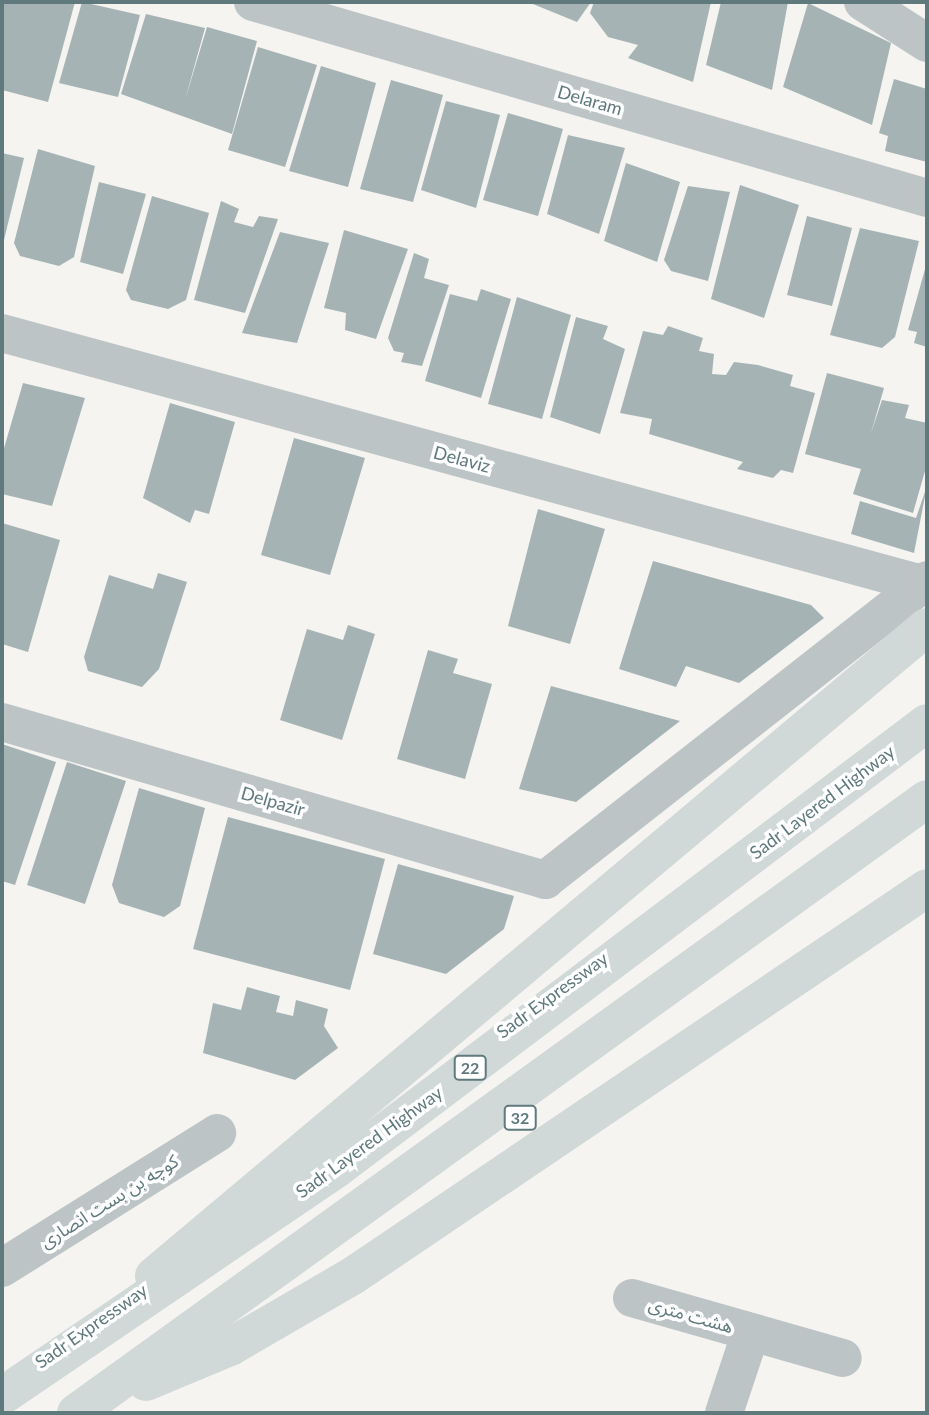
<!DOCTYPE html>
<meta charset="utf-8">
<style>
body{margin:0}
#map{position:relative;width:929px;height:1415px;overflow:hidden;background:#f5f4f1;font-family:Lato,"Noto Sans Arabic",sans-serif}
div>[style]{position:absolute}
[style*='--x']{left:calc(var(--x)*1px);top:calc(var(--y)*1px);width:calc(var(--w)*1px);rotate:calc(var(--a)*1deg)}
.building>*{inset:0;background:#a6b3b5}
.minor>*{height:38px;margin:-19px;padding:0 19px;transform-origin:19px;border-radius:19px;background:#bdc4c6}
.major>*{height:38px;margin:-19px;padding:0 19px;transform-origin:19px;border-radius:19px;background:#d0d8d8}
.highway>*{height:38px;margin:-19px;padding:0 19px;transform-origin:19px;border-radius:19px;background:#d0d8d8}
span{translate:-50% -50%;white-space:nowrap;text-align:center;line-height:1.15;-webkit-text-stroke:7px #fff;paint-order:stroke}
.shield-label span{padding:2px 5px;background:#fff;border:2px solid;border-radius:5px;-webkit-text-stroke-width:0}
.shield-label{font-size:16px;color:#5f797d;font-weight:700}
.street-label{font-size:18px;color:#5f797d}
.frame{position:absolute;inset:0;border:4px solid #5f797d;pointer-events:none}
</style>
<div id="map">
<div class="building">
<i style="clip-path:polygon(2px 2px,75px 2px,48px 102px,2px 90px)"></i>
<i style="clip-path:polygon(82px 2px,140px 15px,118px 97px,59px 83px)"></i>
<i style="clip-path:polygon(528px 2px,591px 2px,577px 22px)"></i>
<i style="clip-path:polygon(594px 2px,711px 2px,693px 82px,628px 58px,638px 45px,608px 37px,590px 13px)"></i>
<i style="clip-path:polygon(721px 2px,788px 2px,772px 90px,706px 65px)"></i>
<i style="clip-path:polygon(808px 3px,891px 43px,872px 125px,783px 87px)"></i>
<i style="clip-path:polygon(146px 14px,205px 28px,185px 100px,207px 27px,257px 41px,232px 134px,121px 94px)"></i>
<i style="clip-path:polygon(258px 47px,317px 65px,285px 167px,228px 150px)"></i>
<i style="clip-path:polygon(321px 66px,376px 83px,348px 187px,289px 171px)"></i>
<i style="clip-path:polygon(894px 79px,927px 89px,927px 162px,885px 151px,888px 136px,879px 133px)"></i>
<i style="clip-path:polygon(391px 80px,443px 95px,413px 202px,360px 189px)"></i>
<i style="clip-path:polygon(446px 101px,500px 115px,476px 208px,421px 190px)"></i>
<i style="clip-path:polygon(508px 113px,563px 129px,538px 216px,483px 200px)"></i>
<i style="clip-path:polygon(568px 135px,625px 148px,599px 234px,547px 214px)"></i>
<i style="clip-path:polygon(38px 149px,95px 166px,74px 257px,59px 266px,20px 256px,14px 243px)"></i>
<i style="clip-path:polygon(2px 153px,24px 158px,3px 244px,2px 244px)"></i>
<i style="clip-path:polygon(626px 163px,680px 182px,657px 262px,604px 241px)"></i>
<i style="clip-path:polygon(99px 182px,146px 194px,123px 274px,80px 262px)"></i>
<i style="clip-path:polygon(740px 185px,799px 205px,764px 318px,711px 299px)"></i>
<i style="clip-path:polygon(688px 186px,730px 192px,708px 281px,671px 271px,664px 260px)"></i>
<i style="clip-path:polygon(152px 196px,209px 213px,186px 300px,168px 309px,131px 300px,126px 290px)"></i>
<i style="clip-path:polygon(221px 201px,239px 209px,234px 222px,253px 227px,259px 216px,278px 219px,245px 313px,194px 300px)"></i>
<i style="clip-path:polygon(807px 216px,852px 228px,832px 306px,787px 295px)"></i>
<i style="clip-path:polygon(860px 228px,919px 241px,895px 337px,882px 348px,830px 335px)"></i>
<i style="clip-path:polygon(344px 230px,408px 249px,376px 339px,345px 330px,346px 313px,324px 308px)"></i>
<i style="clip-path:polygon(280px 232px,329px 243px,297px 343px,242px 333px)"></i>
<i style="clip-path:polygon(414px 253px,429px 259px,424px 278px,449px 285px,422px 366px,401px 362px,404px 353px,394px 351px,388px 338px)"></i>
<i style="clip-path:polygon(927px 262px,927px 347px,914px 343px,917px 332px,908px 330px)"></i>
<i style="clip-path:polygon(481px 289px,511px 299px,481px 398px,425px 381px,450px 294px,477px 301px)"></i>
<i style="clip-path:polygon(517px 297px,571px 315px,542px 419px,488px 404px)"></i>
<i style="clip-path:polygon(576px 317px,608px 326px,603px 339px,625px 349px,600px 434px,550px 417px)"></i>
<i style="clip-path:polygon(668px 326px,703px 338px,699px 351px,714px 354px,712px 374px,726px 375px,734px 362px,758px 365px,793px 375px,790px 386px,815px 393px,793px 473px,781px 470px,773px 478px,737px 469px,743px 462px,649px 434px,652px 419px,620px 413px,643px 331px,663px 335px)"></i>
<i style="clip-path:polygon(827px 373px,884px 388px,871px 433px,882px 400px,909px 405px,905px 418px,927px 423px,927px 464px,913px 513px,853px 494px,861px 469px,805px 454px)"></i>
<i style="clip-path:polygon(23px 383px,85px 398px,52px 506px,2px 494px,2px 455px)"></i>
<i style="clip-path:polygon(170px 403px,235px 422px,209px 514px,195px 510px,190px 523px,143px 498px)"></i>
<i style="clip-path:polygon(294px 438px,365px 458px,330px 575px,261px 555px)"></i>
<i style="clip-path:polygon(927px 486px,914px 553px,851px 534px,860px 501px,916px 518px)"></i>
<i style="clip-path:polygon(538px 509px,605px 529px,570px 644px,508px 626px)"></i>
<i style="clip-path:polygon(2px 523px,60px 540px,28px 652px,2px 644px)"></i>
<i style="clip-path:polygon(653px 561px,811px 605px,824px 618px,739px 683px,686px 666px,676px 687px,619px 669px)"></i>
<i style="clip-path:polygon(158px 573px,187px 582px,159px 669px,142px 687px,88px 671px,84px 657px,109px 575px,153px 589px)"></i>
<i style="clip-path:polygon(348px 625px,375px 634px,342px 740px,280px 720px,307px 629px,343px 640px)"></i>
<i style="clip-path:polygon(428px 650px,458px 659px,453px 673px,492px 684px,465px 779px,397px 759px)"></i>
<i style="clip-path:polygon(551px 686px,680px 721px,576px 802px,519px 789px)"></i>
<i style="clip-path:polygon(2px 744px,56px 762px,15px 885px,2px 881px)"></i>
<i style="clip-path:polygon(67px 762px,126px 781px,85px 904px,27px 885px)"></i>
<i style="clip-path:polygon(139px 788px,205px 808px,180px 906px,164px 917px,119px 903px,112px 885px)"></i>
<i style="clip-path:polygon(228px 817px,385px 859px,350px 990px,193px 949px)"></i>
<i style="clip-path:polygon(398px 864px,514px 896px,504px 929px,446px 974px,373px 954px)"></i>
<i style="clip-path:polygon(247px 987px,280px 996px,276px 1012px,293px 1016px,296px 1000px,328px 1009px,324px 1026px,338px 1048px,295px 1080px,203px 1053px,213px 1003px,241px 1010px)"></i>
</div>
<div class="minor">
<i style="--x:253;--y:2;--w:702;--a:16.21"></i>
<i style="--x:863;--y:2;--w:76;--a:32.6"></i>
<i style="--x:2;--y:333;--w:954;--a:15.26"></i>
<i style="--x:2;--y:722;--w:566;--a:16.22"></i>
<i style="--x:545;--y:880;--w:486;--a:-38.1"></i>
<i style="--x:2;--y:1268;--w:254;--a:-32.1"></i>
<i style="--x:632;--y:1298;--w:219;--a:15.9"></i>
<i style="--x:724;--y:1413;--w:85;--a:-71.6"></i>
</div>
<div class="major">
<i style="--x:154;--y:1276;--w:1009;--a:-40.02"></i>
</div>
<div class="highway">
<i style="--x:146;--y:1382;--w:91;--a:-22.6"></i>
<i style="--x:230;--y:1347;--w:143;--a:-30.1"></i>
<i style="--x:354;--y:1275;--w:691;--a:-34.03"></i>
<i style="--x:2;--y:1396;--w:404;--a:-34.2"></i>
<i style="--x:336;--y:1169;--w:740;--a:-37.04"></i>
<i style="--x:76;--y:1413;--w:1049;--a:-35.81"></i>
</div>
<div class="shield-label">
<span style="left:470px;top:1068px">22</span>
<span style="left:520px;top:1118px">32</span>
</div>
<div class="street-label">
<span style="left:590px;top:100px;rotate:16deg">Delaram</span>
<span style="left:462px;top:459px;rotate:15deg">Delaviz</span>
<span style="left:273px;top:801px;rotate:16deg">Delpazir</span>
<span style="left:822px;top:802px;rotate:-37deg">Sadr Layered Highway</span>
<span style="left:552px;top:995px;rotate:-36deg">Sadr Expressway</span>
<span style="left:369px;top:1142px;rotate:-36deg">Sadr Layered Highway</span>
<span style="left:109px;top:1201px;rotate:-32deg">کوچه بن بست انصارى</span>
<span style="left:691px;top:1315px;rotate:16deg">هشت متری</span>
<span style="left:91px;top:1326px;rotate:-35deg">Sadr Expressway</span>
</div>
<div class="frame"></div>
</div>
